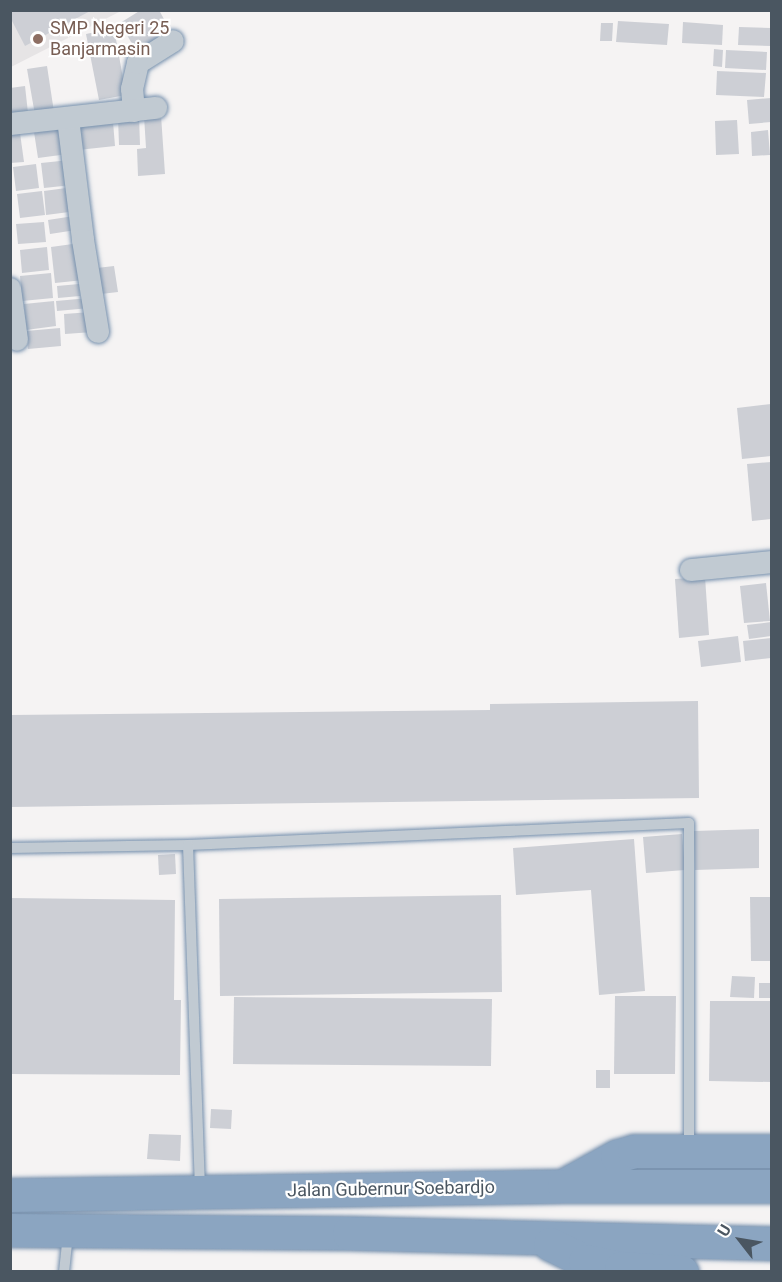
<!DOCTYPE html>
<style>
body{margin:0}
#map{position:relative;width:782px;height:1282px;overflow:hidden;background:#f5f3f3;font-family:Roboto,sans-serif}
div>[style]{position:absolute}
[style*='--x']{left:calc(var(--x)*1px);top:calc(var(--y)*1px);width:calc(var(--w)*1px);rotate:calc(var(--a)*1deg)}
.education>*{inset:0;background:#e6e4e5}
.building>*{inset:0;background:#cdcfd5}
.roads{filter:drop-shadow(0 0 2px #7690ad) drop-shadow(0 0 2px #7690ad)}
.lane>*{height:10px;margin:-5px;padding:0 5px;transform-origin:5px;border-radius:5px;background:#c1cad2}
.street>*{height:22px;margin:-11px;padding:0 11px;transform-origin:11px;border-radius:11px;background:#c1cad2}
.highway>*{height:33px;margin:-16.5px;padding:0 16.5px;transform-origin:16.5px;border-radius:16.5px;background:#8ba5c1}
.dots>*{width:16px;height:16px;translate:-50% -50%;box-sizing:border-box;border:3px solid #fff;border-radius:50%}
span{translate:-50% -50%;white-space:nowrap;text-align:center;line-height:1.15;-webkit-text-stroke:4.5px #fff;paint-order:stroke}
.education-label{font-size:18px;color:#785e54}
.left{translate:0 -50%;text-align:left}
.street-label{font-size:18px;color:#4a5661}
.frame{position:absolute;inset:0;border:12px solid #4a5661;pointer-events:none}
.north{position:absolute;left:710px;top:1210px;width:60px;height:60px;-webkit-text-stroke:4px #fff;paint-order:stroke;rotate:301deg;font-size:16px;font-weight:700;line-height:24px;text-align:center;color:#4a5661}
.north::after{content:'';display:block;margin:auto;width:21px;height:27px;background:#4a5661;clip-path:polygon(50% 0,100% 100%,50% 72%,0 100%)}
</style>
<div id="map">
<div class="education">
<i style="clip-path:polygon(11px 11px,121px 11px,11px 67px)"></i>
</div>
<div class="building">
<i style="clip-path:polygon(10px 10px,92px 10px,25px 46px,10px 17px)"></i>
<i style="clip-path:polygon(141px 10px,159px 10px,172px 34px,138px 54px,120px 23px)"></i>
<i style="clip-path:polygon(618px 21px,669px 24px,667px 45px,616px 42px)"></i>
<i style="clip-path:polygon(683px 22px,723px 25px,722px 45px,682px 43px)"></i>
<i style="clip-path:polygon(601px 23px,613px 23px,612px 41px,600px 41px)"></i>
<i style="clip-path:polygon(739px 27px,771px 28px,771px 46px,738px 45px)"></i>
<i style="clip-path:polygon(114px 28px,126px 95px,99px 100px,86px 34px)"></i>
<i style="clip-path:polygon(714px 49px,723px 50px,722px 67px,713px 66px)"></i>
<i style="clip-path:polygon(726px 50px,767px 52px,766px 70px,725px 68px)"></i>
<i style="clip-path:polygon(47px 66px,54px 112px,35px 115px,27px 69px)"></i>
<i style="clip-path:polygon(717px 71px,766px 73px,764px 97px,716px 95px)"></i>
<i style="clip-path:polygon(25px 86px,28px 113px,10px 115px,10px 88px)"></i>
<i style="clip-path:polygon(771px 98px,771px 122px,749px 124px,747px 100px)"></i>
<i style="clip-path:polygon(161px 115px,165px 174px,138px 176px,137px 149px,146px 148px,144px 116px)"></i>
<i style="clip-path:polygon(139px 116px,140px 145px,119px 145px,118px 117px)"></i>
<i style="clip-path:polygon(737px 120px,739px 154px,716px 155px,715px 121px)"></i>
<i style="clip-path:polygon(113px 122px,115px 146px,78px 150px,76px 126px)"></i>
<i style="clip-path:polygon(65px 128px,68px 154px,38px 158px,34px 132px)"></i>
<i style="clip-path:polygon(768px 130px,770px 155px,752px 156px,751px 132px)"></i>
<i style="clip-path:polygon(20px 133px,24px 162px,10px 163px,10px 134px)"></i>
<i style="clip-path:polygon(70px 160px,72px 185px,44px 188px,41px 163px)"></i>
<i style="clip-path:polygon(36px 164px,39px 188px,16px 191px,13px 167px)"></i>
<i style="clip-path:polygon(66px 188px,69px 212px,46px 215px,44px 191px)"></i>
<i style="clip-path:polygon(42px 191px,45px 215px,20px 218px,17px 194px)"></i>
<i style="clip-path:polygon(74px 216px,76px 230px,50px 234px,48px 220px)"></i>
<i style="clip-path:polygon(44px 222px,46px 242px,18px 244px,16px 224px)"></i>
<i style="clip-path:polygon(80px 243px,84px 280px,55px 283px,51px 247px)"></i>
<i style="clip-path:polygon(47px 247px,49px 270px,22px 273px,20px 250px)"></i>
<i style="clip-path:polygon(114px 266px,118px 292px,101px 294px,97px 268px)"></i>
<i style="clip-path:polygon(51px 273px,53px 298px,22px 301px,20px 276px)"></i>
<i style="clip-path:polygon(79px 284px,80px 296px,58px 298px,57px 286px)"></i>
<i style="clip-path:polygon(89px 298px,90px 308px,57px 311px,56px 301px)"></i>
<i style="clip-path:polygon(54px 301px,56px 326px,26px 330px,24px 304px)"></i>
<i style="clip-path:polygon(91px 312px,93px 332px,65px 334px,64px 314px)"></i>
<i style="clip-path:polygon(60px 328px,61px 346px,28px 349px,26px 331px)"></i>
<i style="clip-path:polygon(771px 404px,771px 456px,742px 459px,737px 408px)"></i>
<i style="clip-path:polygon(771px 462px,771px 519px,752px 521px,747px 464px)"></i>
<i style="clip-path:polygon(705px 577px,709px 635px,679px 638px,675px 579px)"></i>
<i style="clip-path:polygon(766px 583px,770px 621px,744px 623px,740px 586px)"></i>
<i style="clip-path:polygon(771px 622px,771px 636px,749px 639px,747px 625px)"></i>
<i style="clip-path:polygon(738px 636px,741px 662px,701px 667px,698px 641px)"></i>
<i style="clip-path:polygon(771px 638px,771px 658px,745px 661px,743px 641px)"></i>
<i style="clip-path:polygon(698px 701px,699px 798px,10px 807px,10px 715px,490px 710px,490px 704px)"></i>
<i style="clip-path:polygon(759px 829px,759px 868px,695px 870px,694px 831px)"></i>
<i style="clip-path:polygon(682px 834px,685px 870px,646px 873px,643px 837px)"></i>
<i style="clip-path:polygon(634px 839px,645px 991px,599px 995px,591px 890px,516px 895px,513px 848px)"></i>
<i style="clip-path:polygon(175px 854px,176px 874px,159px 875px,158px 855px)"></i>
<i style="clip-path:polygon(501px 895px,502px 992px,220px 996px,219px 899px)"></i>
<i style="clip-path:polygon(750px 897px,771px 897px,771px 961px,751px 961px)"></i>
<i style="clip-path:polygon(10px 898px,175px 900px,174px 1000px,181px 1000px,180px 1075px,10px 1074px)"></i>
<i style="clip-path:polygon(732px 976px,755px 977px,754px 998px,730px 997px)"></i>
<i style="clip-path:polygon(759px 983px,771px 983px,771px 998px,759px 998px)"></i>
<i style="clip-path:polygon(615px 996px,676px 996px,675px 1074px,614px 1074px)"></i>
<i style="clip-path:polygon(234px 997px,492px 999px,491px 1066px,233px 1064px)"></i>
<i style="clip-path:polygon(710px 1001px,771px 1001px,771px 1082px,709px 1081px)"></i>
<i style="clip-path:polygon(596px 1070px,610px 1070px,610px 1088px,596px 1088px)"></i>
<i style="clip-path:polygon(211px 1109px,232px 1110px,231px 1129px,210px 1128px)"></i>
<i style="clip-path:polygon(149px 1134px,181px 1135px,180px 1161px,147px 1159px)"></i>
</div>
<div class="roads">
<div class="lane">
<i style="--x:188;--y:845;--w:501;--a:-2.51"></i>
<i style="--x:689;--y:823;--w:324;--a:90"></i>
<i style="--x:10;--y:848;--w:178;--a:-1"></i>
<i style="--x:188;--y:845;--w:344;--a:88"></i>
<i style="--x:64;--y:1272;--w:39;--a:-84"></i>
</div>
<div class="street">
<i style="--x:134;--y:111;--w:22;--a:-95"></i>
<i style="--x:132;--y:89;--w:27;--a:-77"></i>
<i style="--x:138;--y:63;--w:41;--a:-32.2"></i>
<i style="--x:68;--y:119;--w:122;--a:82.9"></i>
<i style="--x:83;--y:240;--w:93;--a:80.7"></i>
<i style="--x:10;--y:124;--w:147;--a:-6.3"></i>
<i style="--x:10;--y:289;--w:51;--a:82.2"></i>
<i style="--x:691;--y:570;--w:81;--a:-5.6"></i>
</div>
<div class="highway">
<i style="--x:568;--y:1183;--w:56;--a:-28.9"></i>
<i style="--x:617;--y:1156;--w:18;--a:-16"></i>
<i style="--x:634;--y:1151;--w:138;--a:0"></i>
<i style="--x:10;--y:1195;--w:554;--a:-0.93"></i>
<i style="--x:564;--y:1186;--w:208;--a:0"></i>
<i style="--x:10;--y:1230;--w:339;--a:0.5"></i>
<i style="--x:349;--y:1233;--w:423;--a:1.4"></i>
<i style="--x:550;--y:1244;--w:39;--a:26"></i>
<i style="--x:585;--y:1261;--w:37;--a:11"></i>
<i style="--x:621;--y:1268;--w:61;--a:3.8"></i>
</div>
</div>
<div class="dots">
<i style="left:38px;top:39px;background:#8d6e63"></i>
</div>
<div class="education-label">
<span class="left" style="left:50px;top:39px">SMP Negeri 25<br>Banjarmasin</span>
</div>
<div class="street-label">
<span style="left:391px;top:1189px;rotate:-1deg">Jalan Gubernur Soebardjo</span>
</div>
<div class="frame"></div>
<div class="north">U</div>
</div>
